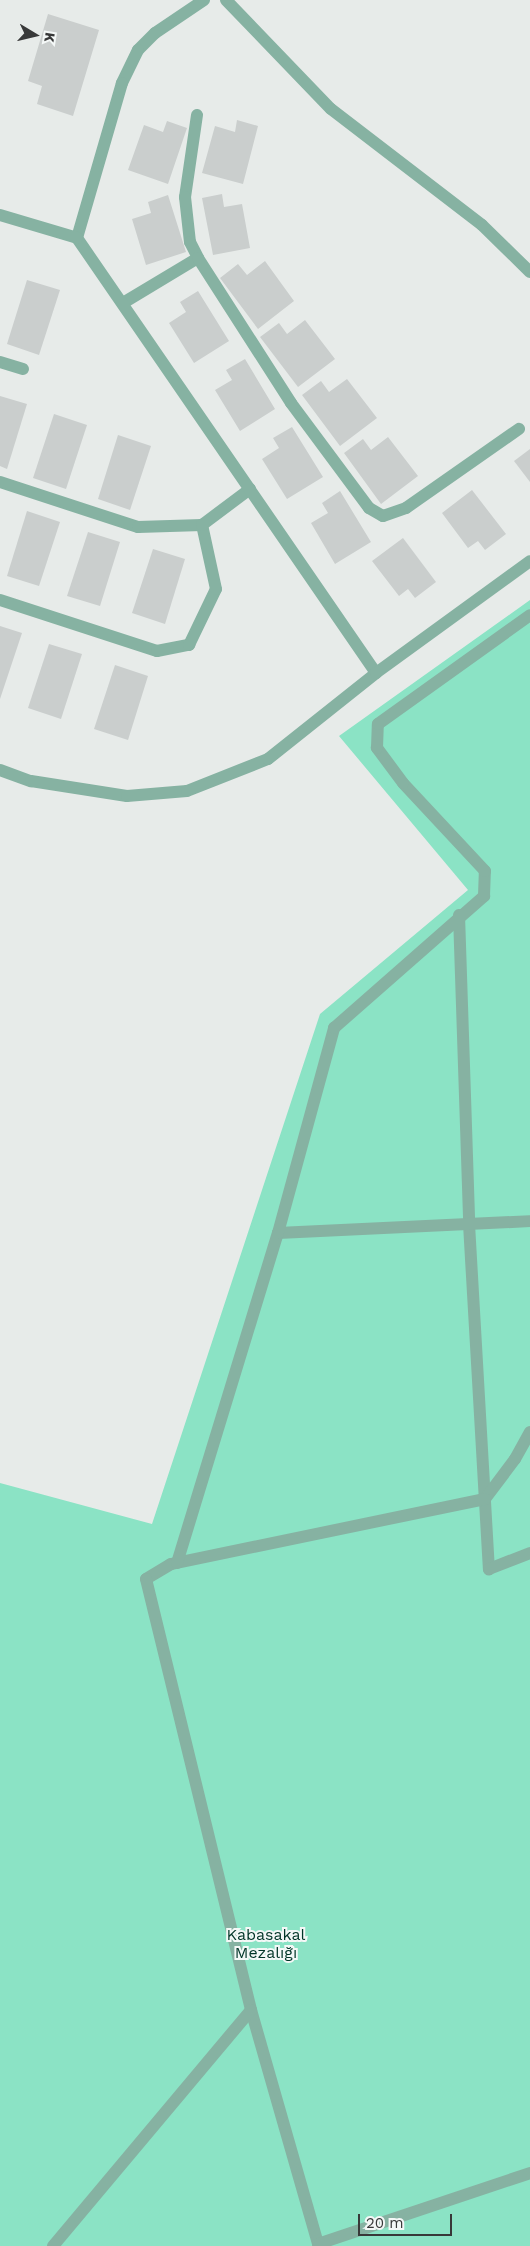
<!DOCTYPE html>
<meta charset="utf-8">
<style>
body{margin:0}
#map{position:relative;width:530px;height:2246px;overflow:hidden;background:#e7ebe9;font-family:"Work Sans",sans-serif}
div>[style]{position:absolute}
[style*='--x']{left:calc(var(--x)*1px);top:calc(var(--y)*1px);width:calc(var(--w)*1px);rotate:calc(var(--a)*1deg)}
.green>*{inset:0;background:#8be3c5}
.building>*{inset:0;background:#cacecd}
.lane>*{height:12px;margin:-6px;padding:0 6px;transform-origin:6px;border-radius:6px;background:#86b2a2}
.street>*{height:12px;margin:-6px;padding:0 6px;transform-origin:6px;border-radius:6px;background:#86b2a2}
span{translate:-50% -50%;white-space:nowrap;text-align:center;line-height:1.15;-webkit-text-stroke:4px #f4f8f7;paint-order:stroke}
.park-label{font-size:16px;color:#003527}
.north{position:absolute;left:10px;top:10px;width:50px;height:50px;-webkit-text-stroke:4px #f4f8f7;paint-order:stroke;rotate:99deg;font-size:14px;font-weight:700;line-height:20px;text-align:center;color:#383939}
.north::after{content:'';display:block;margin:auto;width:18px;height:22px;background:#383939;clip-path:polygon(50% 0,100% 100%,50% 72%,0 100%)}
.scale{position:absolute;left:358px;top:2214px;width:94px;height:22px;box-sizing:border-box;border:2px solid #383939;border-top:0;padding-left:6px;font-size:15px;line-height:18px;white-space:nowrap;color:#383939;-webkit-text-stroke:4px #f4f8f7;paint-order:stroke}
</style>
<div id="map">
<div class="green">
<i style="clip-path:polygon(530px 600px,530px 2246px,0 2246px,0 1483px,152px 1524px,320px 1014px,468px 890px,339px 736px)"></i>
</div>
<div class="building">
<i style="clip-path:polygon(48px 14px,99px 30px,73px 116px,37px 104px,42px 86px,28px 81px)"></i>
<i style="clip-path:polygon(237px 120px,258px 126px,243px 184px,202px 173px,215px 126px,235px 132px)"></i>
<i style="clip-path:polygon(167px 121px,187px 128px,168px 184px,128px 170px,144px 125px,163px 132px)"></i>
<i style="clip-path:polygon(222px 194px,224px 207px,242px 204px,250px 248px,213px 255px,202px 198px)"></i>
<i style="clip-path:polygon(168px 195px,186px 252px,146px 265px,132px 219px,151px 213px,148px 202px)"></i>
<i style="clip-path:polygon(265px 261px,294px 301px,258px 329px,220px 278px,238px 264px,247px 275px)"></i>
<i style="clip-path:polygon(27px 280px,60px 290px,39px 355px,7px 344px)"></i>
<i style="clip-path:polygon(198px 291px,229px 341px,194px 363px,169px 323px,186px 312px,180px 302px)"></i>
<i style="clip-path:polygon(305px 320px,335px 359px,298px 387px,260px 337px,279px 323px,287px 334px)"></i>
<i style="clip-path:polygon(245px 359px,275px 409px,240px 431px,215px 390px,232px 380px,226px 370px)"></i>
<i style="clip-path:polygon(347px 379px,377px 418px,340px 446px,302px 395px,321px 381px,329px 392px)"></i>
<i style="clip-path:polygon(0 396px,27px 404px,7px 469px,0 466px)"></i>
<i style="clip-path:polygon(54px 414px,87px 425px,66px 489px,33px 478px)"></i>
<i style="clip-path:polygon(292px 427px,323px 477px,287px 499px,262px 459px,279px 448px,273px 438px)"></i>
<i style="clip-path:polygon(118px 435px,151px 446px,130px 510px,98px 499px)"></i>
<i style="clip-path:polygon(388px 437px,418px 476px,381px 504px,344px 453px,363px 439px,371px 450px)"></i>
<i style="clip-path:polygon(530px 449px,530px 482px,514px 461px)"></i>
<i style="clip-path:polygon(472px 490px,506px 534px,485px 550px,478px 541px,468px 548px,442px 513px)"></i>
<i style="clip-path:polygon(340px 491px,371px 542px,335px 564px,311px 523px,328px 513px,322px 503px)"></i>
<i style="clip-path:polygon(27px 511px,60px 522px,39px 586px,7px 576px)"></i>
<i style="clip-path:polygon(88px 532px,120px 542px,100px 606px,67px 596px)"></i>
<i style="clip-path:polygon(403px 538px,436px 582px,415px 598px,408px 589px,399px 596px,372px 561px)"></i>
<i style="clip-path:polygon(153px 549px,185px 559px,165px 624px,132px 613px)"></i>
<i style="clip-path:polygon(0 626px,22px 633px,0 699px)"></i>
<i style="clip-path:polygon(49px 644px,82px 654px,61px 719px,28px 708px)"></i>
<i style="clip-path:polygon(115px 665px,148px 676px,128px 740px,94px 729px)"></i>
</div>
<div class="lane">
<i style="--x:197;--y:115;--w:83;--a:98.3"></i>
<i style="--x:185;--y:197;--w:45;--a:83.7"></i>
<i style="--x:190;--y:242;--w:18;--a:63"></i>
<i style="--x:123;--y:303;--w:87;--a:-31"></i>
<i style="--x:198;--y:258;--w:172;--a:57.3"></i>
<i style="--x:291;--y:403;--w:131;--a:53.4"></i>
<i style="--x:369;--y:508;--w:16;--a:30"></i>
<i style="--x:383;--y:516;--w:24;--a:-19"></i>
<i style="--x:406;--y:508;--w:138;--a:-35"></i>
<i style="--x:0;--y:362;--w:24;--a:17"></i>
<i style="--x:0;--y:482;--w:145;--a:18.1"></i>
<i style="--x:138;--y:527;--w:64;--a:-1.8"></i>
<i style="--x:0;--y:600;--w:165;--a:18"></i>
<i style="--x:157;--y:651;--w:33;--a:-11"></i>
<i style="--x:189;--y:645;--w:62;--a:-64.3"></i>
<i style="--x:216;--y:589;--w:66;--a:-102.3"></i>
<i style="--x:202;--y:525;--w:60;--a:-36.9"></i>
<i style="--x:459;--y:915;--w:309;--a:88.1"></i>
<i style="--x:469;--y:1224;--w:346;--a:86.7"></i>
<i style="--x:489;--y:1569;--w:44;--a:-21.3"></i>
<i style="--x:278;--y:1233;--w:252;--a:-2.7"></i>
<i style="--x:530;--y:1432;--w:31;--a:119"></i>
<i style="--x:515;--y:1459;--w:50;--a:126.9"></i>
<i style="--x:485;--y:1499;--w:321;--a:168.3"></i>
<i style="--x:171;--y:1564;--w:29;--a:149"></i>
<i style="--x:146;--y:1579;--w:444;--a:76.3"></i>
<i style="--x:251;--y:2010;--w:243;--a:74"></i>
<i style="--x:318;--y:2244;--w:224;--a:-18.5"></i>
<i style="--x:177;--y:1563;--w:345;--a:-73"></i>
<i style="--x:278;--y:1233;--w:213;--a:-74.7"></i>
<i style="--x:334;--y:1028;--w:200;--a:-41.3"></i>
<i style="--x:484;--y:896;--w:25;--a:-88"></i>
<i style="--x:485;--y:871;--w:120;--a:-133"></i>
<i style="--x:403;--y:783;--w:44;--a:-126.6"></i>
<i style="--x:377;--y:748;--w:24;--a:-88"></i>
<i style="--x:378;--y:724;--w:187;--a:-35.6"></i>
<i style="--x:53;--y:2246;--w:308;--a:-50"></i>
</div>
<div class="street">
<i style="--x:204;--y:0;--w:59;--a:146"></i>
<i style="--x:155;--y:33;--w:24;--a:135"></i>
<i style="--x:138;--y:50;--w:37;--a:116"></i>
<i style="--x:122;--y:83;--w:161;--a:106.2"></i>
<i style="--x:77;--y:238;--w:528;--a:55.5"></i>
<i style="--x:226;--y:0;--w:151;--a:46.1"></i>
<i style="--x:331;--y:109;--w:190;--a:37.5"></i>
<i style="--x:482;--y:225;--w:67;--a:44.4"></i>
<i style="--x:0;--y:215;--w:80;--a:16.6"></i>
<i style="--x:0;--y:770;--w:33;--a:20"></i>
<i style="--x:31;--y:781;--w:97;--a:8.9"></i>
<i style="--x:127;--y:796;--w:60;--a:-4.8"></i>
<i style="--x:187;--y:791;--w:87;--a:-21.6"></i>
<i style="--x:268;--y:759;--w:138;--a:-38.5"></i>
<i style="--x:376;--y:673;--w:190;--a:-36"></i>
</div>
<div class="park-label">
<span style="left:266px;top:1944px">Kabasakal<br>Mezalığı</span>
</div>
<div class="north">K</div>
<div class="scale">20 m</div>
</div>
